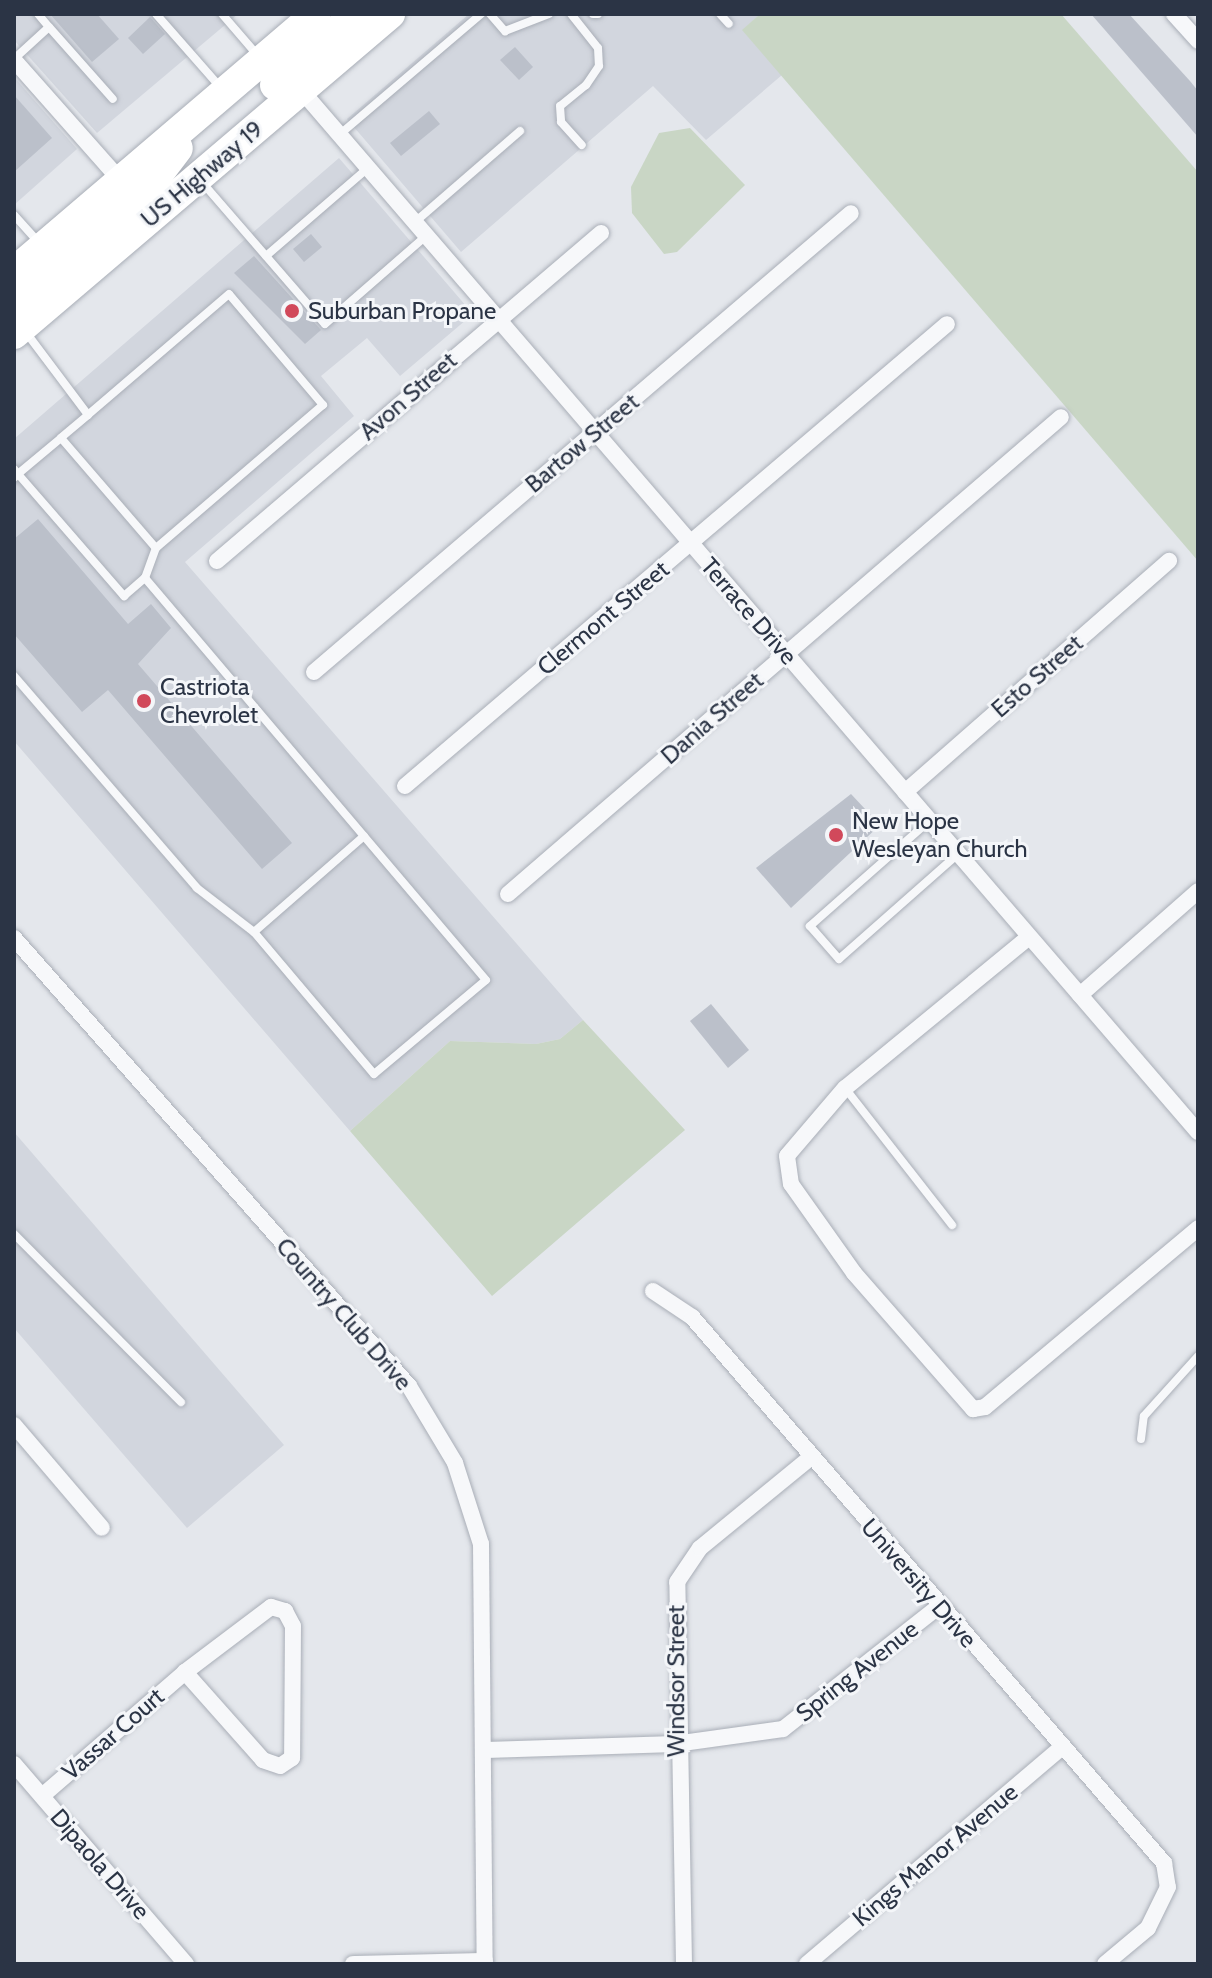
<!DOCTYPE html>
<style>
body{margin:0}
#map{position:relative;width:1212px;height:1978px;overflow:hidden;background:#e4e7ec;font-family:Cabin,sans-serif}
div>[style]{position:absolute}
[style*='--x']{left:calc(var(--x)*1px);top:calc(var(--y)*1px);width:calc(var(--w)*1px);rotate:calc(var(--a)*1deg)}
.built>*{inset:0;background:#d2d6de}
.green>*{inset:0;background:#c9d6c5}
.building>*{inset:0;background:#bbc0ca}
.roads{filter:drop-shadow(0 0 2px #a9aeb7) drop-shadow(0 0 2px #a9aeb7)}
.lane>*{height:8px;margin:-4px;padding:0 4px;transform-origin:4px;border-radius:4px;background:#f7f8fa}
.street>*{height:16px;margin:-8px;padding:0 8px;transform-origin:8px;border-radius:8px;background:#f7f8fa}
.highway>*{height:30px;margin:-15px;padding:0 15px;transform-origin:15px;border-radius:15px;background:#fff}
.dots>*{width:22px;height:22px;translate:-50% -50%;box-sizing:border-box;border:4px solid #f4f6f9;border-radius:50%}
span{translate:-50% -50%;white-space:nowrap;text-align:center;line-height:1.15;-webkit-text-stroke:6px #f4f6f9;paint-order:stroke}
.street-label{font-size:24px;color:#2b3445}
.poi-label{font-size:24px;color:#2b3445}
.left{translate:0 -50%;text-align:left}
.frame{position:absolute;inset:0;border:16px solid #2b3445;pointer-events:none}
</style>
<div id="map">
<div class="built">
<i style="clip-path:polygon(14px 14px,238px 14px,97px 133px,14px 40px)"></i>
<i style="clip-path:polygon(469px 14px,760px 14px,743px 30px,782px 75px,706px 140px,653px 86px,461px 252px,347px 119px)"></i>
<i style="clip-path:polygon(14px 77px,77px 149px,14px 205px)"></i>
<i style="clip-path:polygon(339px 158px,473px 314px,400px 376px,367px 338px,321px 376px,354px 416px,185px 562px,583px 1020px,560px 1039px,536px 1044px,450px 1041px,350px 1131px,14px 741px,14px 439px)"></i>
<i style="clip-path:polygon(14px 1132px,284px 1445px,187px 1528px,14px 1328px)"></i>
</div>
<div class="green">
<i style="clip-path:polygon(760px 14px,1061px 14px,1198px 172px,1198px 561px,742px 30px)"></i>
<i style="clip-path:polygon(690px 128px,745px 185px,677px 252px,664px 254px,632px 213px,631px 187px,659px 133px)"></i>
<i style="clip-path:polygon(583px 1020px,685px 1130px,492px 1296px,350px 1131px,450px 1041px,536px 1044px,560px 1039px)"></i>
</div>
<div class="building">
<i style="clip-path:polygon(50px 14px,97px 14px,119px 39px,92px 62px)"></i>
<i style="clip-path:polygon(1091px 14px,1129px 14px,1190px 81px,1198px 91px,1198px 137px)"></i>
<i style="clip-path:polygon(150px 17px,165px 34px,143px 54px,128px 38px)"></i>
<i style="clip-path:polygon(515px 47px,533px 67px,519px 80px,500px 60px)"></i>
<i style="clip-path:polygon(14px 95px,52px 138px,14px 172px)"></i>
<i style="clip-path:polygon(429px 111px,440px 124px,401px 156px,390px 143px)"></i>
<i style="clip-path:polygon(311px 234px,322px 247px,304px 262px,293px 249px)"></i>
<i style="clip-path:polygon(254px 256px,321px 330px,305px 344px,234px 273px)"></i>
<i style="clip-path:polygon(38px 519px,128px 624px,151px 604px,171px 628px,138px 664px,292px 843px,262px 869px,108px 690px,82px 712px,14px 634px,14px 539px)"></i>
<i style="clip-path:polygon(851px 794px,880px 825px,791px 908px,756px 868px)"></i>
<i style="clip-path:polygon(711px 1004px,749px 1050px,728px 1068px,690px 1021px)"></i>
</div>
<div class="roads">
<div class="lane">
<i style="--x:38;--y:14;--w:17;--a:50"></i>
<i style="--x:156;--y:14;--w:100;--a:48.7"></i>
<i style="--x:222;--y:14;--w:57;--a:49.3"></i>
<i style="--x:490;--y:14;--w:23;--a:49"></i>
<i style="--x:505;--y:31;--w:47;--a:-21.1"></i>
<i style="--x:571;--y:14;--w:43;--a:51.5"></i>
<i style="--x:598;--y:48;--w:18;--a:87"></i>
<i style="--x:599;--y:66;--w:23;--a:124"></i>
<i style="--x:586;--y:85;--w:33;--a:141"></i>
<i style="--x:560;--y:106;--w:16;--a:86"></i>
<i style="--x:561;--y:122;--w:31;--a:48"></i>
<i style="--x:593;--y:14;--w:5;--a:0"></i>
<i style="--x:720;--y:14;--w:13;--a:48"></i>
<i style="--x:14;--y:59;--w:47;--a:-42.4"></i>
<i style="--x:49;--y:27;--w:96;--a:48.4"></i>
<i style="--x:339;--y:135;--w:187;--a:-40.4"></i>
<i style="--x:201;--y:181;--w:189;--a:49.1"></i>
<i style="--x:325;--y:324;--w:134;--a:-41.1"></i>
<i style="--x:14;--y:215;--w:39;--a:48"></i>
<i style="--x:415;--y:222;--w:139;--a:-40.9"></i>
<i style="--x:266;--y:256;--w:135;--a:-40.8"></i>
<i style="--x:25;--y:331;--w:105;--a:53.1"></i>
<i style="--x:61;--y:438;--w:145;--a:49.2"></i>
<i style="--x:14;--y:469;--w:6;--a:51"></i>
<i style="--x:18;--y:474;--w:162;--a:49"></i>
<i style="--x:124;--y:596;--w:28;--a:-41"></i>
<i style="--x:145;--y:578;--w:32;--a:-70"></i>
<i style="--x:156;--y:548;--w:220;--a:-40.6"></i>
<i style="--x:323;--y:405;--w:145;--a:-130.3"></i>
<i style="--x:229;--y:294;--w:186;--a:139.4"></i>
<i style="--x:88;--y:415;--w:35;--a:140"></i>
<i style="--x:61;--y:438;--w:56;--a:140.1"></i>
<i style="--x:18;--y:474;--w:6;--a:135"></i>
<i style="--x:14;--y:676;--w:280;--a:49.2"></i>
<i style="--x:197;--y:888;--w:72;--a:37.7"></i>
<i style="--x:254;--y:932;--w:186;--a:49.8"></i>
<i style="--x:374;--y:1074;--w:146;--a:-40"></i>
<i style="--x:486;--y:980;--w:527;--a:-130.31"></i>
<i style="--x:929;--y:821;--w:159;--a:138.6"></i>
<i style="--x:810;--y:926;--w:44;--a:48.7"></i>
<i style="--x:839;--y:959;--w:159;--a:-41.4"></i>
<i style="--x:254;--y:932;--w:146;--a:-41.1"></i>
<i style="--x:845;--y:1088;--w:174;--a:52"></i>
<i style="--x:14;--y:1234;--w:237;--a:45.2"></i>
<i style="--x:1141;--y:1439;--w:23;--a:-83"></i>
<i style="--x:1144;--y:1416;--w:81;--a:-48"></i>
</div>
<div class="street">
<i style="--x:1174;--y:14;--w:36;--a:48"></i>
<i style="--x:14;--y:60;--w:162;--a:48.5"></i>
<i style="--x:301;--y:90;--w:1375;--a:49.28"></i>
<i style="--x:217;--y:561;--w:505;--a:-40.5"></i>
<i style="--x:314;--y:672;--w:706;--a:-40.52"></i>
<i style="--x:405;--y:786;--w:712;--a:-40.44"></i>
<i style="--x:905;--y:792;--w:351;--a:-41.2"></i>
<i style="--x:508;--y:894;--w:730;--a:-40.78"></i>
<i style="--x:1029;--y:937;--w:238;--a:140.6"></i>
<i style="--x:845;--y:1088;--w:89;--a:130.5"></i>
<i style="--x:787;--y:1156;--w:28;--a:82"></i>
<i style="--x:791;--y:1184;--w:109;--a:54.7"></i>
<i style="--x:854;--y:1273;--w:181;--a:48.8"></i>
<i style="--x:973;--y:1409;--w:12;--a:-9"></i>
<i style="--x:985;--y:1407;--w:278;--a:-40"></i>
<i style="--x:14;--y:938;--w:597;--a:48.6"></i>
<i style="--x:409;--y:1386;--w:90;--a:59.1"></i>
<i style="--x:455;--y:1463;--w:85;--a:72.2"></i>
<i style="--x:481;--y:1544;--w:420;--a:89.5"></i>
<i style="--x:1080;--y:995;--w:157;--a:-41.4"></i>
<i style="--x:653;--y:1291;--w:47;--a:33.7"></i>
<i style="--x:692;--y:1317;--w:722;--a:49.16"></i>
<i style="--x:1164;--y:1863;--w:24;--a:81"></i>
<i style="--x:1168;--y:1887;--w:46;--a:116"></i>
<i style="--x:1148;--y:1928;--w:56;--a:140.1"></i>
<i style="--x:14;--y:1425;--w:135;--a:49.5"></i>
<i style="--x:486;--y:1750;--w:189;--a:-1.8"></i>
<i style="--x:675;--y:1744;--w:109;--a:-7.9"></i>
<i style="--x:783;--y:1729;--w:197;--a:-38.2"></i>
<i style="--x:14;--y:1764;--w:264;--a:49.3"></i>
<i style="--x:42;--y:1796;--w:189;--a:-40.9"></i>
<i style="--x:185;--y:1672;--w:108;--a:-37.1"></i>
<i style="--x:271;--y:1607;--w:15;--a:16"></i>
<i style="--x:285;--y:1611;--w:17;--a:62"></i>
<i style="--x:293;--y:1626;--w:132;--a:90.4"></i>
<i style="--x:292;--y:1758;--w:14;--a:146"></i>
<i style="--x:280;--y:1766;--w:18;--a:-161"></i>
<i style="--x:263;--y:1760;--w:118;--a:-131.6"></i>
<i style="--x:353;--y:1964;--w:132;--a:-1.3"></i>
<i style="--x:684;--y:1964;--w:382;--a:-91"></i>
<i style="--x:677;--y:1582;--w:41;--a:-55.9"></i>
<i style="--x:700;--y:1548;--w:144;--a:-39.3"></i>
<i style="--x:807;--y:1964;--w:336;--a:-40.4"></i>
</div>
<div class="highway">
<i style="--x:275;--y:85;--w:108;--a:-41.2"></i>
<i style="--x:14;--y:272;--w:397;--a:-40.5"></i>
<i style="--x:22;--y:327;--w:28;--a:-86"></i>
<i style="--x:24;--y:299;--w:18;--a:-52"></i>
<i style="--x:35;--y:285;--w:143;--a:-40.2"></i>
<i style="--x:144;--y:193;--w:56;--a:-52.9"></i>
<i style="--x:14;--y:334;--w:494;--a:-40.4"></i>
</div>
</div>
<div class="dots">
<i style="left:292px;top:311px;background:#d1495b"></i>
<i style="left:144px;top:701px;background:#d1495b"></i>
<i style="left:836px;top:835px;background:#d1495b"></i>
</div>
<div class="street-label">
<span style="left:202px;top:174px;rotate:-40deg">US Highway 19</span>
<span style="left:408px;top:396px;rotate:-41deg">Avon Street</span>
<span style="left:582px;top:443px;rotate:-40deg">Bartow Street</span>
<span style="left:749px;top:611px;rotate:49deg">Terrace Drive</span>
<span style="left:603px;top:618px;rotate:-40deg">Clermont Street</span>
<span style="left:1037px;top:676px;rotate:-41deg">Esto Street</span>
<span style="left:712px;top:718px;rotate:-41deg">Dania Street</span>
<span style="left:344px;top:1314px;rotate:49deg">Country Club Drive</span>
<span style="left:919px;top:1583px;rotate:49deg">University Drive</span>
<span style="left:857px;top:1671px;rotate:-38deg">Spring Avenue</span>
<span style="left:676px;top:1681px;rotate:-90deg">Windsor Street</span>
<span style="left:113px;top:1734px;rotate:-41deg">Vassar Court</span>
<span style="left:935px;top:1855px;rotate:-40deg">Kings Manor Avenue</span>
<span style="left:100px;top:1864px;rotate:49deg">Dipaola Drive</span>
</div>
<div class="poi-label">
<span class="left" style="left:308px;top:311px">Suburban Propane</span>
<span class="left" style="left:160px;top:701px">Castriota<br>Chevrolet</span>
<span class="left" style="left:852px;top:835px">New Hope<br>Wesleyan Church</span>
</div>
<div class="frame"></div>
</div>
